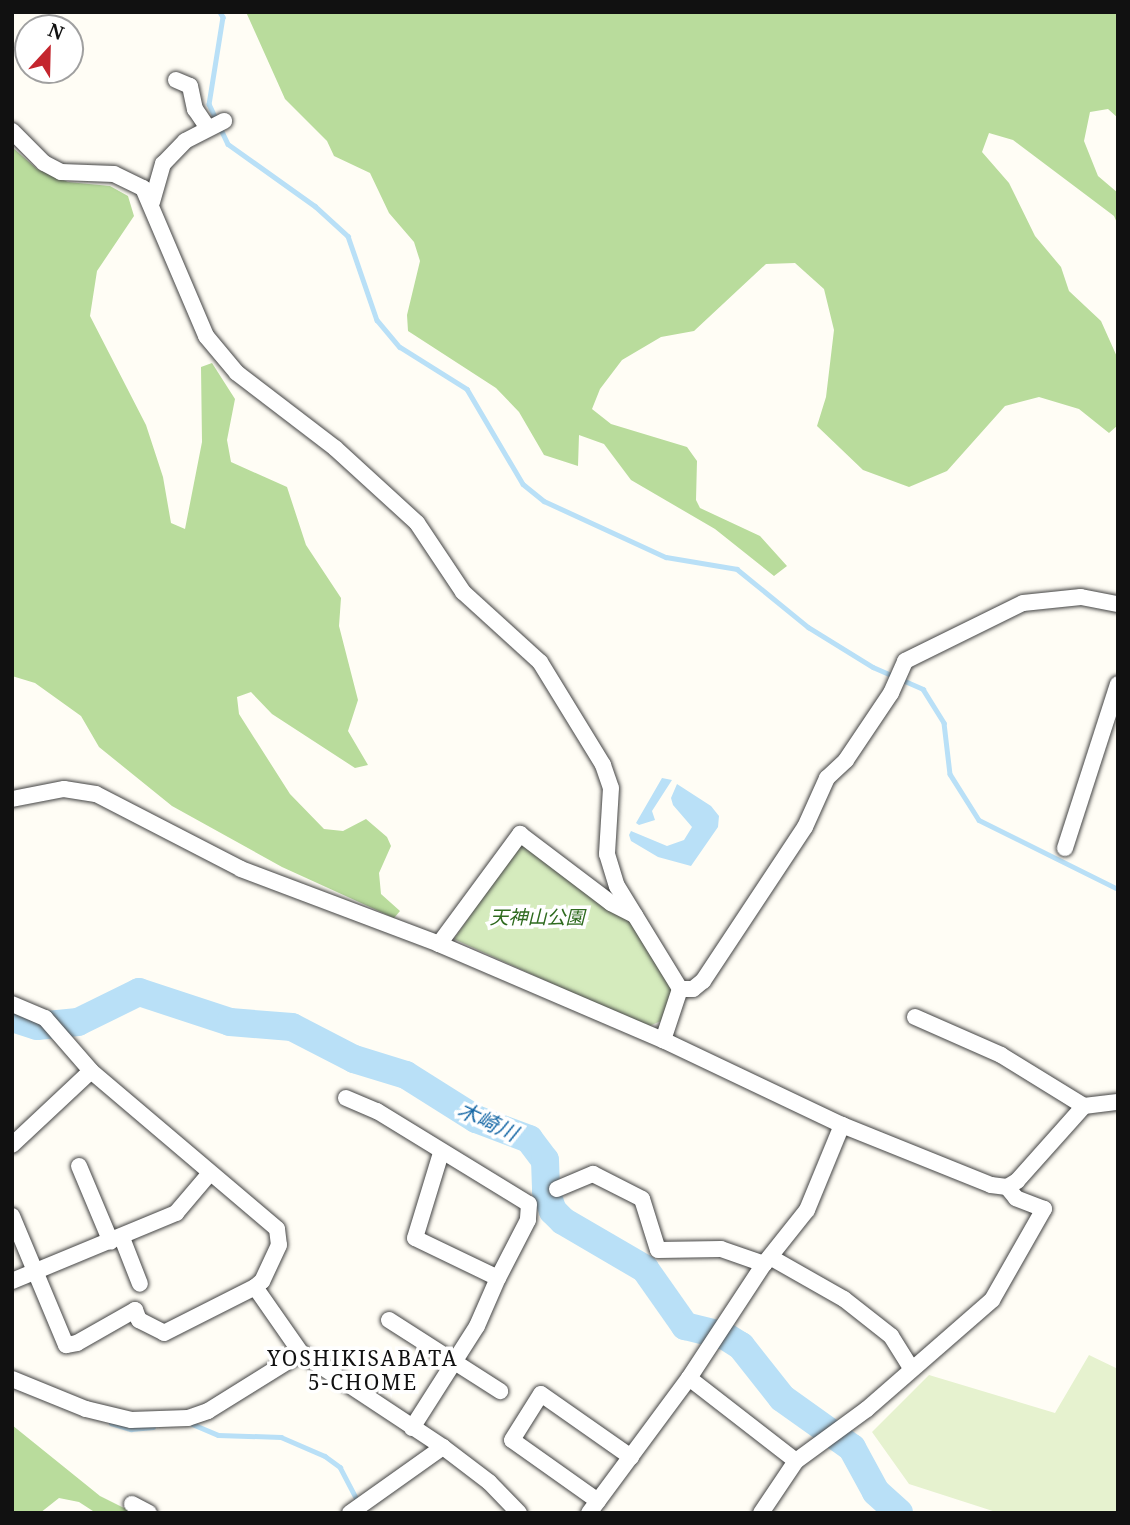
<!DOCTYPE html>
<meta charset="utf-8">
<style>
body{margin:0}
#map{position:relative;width:1130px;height:1525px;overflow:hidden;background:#fffdf5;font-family:"Noto Serif","Noto Sans JP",serif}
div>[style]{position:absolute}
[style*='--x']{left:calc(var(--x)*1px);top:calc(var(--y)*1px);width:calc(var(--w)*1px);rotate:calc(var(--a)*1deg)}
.green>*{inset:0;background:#d5ebbd}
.forest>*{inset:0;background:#b9dc9c}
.pitch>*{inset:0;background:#e6f2cf}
.water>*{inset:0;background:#b9e0f7}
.stream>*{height:4.5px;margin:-2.25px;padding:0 2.25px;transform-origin:2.25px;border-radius:2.25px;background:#b9e0f7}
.river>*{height:28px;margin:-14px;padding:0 14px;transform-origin:14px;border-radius:14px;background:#b9e0f7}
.roads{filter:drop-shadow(0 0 2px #444) drop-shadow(0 0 2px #444)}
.minor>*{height:16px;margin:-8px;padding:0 8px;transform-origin:8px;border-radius:8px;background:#fff}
span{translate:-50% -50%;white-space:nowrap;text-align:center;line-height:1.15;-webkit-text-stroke:7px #fff;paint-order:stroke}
.park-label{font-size:19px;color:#2f6b1f;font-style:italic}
.water-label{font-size:21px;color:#1768a6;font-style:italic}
.neighbourhood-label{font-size:21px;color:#111;letter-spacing:2px}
.frame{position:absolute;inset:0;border:14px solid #111;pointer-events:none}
.north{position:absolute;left:14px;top:14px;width:70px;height:70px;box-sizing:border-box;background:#fff;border:2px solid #a0a0a0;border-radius:50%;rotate:22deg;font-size:19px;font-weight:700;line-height:28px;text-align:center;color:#111}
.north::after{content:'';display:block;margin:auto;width:24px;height:32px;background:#c4262e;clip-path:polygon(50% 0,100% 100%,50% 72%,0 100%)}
</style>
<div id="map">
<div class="green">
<i style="clip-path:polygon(521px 842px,632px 919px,673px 983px,673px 998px,661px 1021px,647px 1027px,454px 939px)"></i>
</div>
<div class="forest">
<i style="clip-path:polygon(246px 12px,1118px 12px,1118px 118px,1108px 109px,1090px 112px,1084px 141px,1098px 176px,1118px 193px,1118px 225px,1114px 216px,1013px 140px,989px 133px,982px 152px,1009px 183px,1035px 236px,1061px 267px,1069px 291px,1101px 321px,1118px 359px,1118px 425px,1109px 433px,1079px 409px,1039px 397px,1005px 406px,947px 471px,909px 487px,863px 470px,817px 426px,826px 397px,834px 330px,824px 289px,795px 263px,766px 264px,694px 331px,661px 337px,622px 360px,600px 389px,592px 409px,611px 424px,687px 447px,697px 461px,696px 500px,700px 508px,760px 536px,787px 566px,774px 576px,715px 529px,631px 480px,604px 444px,579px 435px,578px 466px,544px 455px,519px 412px,496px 388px,408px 331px,407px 315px,420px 261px,414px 242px,389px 213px,370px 173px,334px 156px,327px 141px,285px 99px)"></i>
<i style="clip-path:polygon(12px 147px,37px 169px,68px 182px,110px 186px,128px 196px,134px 216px,97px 271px,90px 316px,146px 425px,163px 477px,171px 523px,185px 529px,202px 442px,201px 367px,212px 363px,235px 399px,227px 440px,231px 462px,287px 487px,306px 545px,341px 598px,339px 626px,358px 700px,348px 731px,368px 765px,355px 768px,272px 714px,251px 692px,237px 697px,239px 714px,290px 794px,324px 829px,343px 831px,366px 819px,387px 837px,391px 846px,379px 873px,381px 894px,400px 911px,394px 918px,282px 867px,172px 806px,99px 747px,81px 716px,35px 683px,12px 676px)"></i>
<i style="clip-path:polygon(12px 1425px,100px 1496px,134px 1513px,96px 1513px,79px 1502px,59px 1498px,40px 1513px,12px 1513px)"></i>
</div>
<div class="pitch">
<i style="clip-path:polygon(1089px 1355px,1118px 1369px,1118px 1513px,999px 1513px,909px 1484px,872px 1432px,929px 1375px,1055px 1413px)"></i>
</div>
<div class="water">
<i style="clip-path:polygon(662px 778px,672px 780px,652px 811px,655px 820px,639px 825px,636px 823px)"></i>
<i style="clip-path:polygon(677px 784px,711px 806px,719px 816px,718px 827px,691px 866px,658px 857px,631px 841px,629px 835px,631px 831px,667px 846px,684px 840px,692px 827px,673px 805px,671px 798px)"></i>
</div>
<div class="stream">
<i style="--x:220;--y:12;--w:6;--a:59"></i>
<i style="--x:223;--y:17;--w:88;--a:99.1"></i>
<i style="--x:209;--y:104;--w:44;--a:64.6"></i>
<i style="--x:228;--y:144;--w:107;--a:35.5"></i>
<i style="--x:315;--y:206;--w:45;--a:42.3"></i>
<i style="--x:348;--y:236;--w:89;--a:71"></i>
<i style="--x:377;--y:320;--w:35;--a:50"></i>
<i style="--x:400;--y:347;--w:79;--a:32.1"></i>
<i style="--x:467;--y:389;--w:110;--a:59.5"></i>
<i style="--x:523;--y:484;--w:27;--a:39"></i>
<i style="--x:544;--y:501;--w:134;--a:24.7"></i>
<i style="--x:666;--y:557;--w:72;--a:9.6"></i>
<i style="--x:737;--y:569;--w:92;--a:39.2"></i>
<i style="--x:808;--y:627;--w:76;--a:31.6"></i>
<i style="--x:873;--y:667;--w:55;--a:23.7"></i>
<i style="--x:923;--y:689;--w:40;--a:58"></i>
<i style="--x:944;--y:723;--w:51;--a:83.3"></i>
<i style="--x:950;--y:774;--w:54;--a:57.8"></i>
<i style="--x:979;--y:820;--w:155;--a:26.4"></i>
<i style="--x:111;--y:1423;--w:21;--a:17"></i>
<i style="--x:131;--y:1429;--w:22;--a:-5"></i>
<i style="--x:190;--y:1423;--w:30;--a:23"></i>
<i style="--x:218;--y:1435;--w:63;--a:1.8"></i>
<i style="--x:281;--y:1437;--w:48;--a:23.4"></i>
<i style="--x:325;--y:1456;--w:19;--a:36"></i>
<i style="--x:340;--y:1467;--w:52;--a:62.4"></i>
</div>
<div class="river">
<i style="--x:12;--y:1018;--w:26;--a:18"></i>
<i style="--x:37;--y:1026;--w:41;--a:-5.6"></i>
<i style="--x:78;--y:1022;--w:68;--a:-26.2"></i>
<i style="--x:139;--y:992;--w:96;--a:18.2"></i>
<i style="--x:230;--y:1022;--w:62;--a:4.6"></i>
<i style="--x:292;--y:1027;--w:70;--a:27.3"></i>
<i style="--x:354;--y:1059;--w:54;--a:17.1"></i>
<i style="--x:406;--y:1075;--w:83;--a:32.2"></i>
<i style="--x:476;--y:1119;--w:57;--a:20.7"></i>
<i style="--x:529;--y:1139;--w:26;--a:53"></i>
<i style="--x:545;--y:1160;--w:31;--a:88"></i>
<i style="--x:546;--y:1191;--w:21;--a:71"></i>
<i style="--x:553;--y:1211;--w:14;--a:45"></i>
<i style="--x:563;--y:1221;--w:95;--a:30.3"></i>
<i style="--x:645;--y:1269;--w:70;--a:54.9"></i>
<i style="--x:685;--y:1326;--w:41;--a:14"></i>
<i style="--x:725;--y:1336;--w:19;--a:32"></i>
<i style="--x:741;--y:1346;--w:66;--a:51.7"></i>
<i style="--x:782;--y:1398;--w:86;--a:35.5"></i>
<i style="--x:852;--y:1448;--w:50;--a:61.4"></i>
<i style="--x:876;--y:1492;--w:31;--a:42"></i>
</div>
<div class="roads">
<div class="minor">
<i style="--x:176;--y:80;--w:15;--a:23"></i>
<i style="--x:190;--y:86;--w:24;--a:78"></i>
<i style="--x:195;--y:109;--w:23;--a:56"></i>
<i style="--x:12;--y:131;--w:45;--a:45"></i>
<i style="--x:44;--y:163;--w:19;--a:28"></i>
<i style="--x:61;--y:172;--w:53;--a:2.2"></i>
<i style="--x:114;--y:174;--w:32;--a:26"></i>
<i style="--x:143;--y:188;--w:161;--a:66.9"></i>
<i style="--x:206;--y:336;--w:48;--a:50"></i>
<i style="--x:237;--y:373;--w:123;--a:37.4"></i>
<i style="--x:335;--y:448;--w:111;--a:42.4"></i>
<i style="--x:417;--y:523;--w:83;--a:56.3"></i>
<i style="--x:463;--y:592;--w:104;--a:42.3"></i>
<i style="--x:540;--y:662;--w:121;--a:58.5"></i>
<i style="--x:603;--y:765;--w:24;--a:71"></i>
<i style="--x:611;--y:788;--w:66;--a:93.5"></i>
<i style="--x:607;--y:854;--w:34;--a:73"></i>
<i style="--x:617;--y:886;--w:121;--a:58.5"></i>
<i style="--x:680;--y:989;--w:54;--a:108.4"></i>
<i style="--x:152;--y:202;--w:40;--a:-74"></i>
<i style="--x:163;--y:164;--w:32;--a:-46"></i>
<i style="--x:185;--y:141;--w:44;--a:-27.1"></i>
<i style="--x:12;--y:799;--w:53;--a:-10.9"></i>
<i style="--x:64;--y:789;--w:32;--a:9"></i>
<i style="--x:96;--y:794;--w:163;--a:27.3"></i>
<i style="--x:241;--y:869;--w:212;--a:20.7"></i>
<i style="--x:439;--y:944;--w:244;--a:23.2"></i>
<i style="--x:663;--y:1040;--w:198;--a:25.4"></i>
<i style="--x:842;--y:1125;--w:161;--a:21.9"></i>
<i style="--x:991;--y:1185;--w:16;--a:7"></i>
<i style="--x:1007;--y:1187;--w:12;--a:-31"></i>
<i style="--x:1017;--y:1181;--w:101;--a:-48.2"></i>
<i style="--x:1084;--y:1106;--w:34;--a:-7"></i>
<i style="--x:1065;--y:848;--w:172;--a:-72.1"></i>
<i style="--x:439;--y:944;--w:137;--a:-53.6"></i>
<i style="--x:520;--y:834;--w:114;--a:37.2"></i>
<i style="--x:611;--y:903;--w:27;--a:27"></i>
<i style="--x:680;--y:989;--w:13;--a:0"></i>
<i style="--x:693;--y:989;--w:13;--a:-39"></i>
<i style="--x:703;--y:981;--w:185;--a:-56.5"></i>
<i style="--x:805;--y:827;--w:54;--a:-65.8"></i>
<i style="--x:827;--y:778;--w:26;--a:-43"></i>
<i style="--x:846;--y:760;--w:81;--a:-56.1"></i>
<i style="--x:891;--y:693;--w:35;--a:-66"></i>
<i style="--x:905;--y:661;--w:131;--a:-26.2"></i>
<i style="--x:1023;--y:603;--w:58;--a:-5.9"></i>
<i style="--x:1081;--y:597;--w:38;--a:11"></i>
<i style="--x:12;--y:1004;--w:36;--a:23"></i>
<i style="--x:45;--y:1018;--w:70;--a:49"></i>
<i style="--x:91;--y:1071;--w:244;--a:40.3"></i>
<i style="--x:277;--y:1229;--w:16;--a:83"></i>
<i style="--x:279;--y:1245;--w:40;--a:115"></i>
<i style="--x:262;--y:1281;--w:9;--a:139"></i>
<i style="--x:255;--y:1287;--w:80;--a:55.1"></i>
<i style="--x:301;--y:1353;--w:170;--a:33.5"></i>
<i style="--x:443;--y:1447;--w:58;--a:37.3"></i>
<i style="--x:489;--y:1482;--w:43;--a:45.9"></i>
<i style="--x:915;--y:1017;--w:94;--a:23.8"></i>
<i style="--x:1001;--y:1055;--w:97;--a:31.6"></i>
<i style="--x:346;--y:1098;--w:34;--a:23"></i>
<i style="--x:377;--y:1111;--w:178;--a:31.5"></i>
<i style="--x:529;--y:1204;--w:16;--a:94"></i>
<i style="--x:528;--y:1220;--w:65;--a:117.3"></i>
<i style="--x:12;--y:1145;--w:108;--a:-43.1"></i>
<i style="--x:79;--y:1166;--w:82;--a:67.2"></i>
<i style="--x:557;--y:1189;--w:39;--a:-23"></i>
<i style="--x:593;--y:1174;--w:55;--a:27"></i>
<i style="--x:642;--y:1199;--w:53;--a:72.6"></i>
<i style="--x:658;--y:1250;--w:63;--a:-0.9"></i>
<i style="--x:721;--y:1249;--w:46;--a:19.2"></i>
<i style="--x:12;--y:1216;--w:140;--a:67.3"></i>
<i style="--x:66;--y:1345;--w:11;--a:-10"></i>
<i style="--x:77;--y:1343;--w:67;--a:-29.6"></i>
<i style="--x:135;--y:1310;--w:11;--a:68"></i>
<i style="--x:139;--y:1320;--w:28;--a:27"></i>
<i style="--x:164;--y:1333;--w:102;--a:-26.8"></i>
<i style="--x:122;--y:1238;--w:49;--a:68.6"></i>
<i style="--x:770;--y:1257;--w:85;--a:29.6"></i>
<i style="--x:844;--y:1299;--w:60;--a:38.2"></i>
<i style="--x:891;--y:1336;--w:36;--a:58"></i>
<i style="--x:12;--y:1281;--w:178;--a:-22.5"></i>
<i style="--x:176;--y:1213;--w:52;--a:-49.6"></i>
<i style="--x:389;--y:1320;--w:132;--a:32.6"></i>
<i style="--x:689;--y:1378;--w:136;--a:-56.7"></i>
<i style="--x:764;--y:1264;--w:69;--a:-51.5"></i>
<i style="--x:807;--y:1210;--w:92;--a:-67.6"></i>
<i style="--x:12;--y:1379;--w:80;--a:22.1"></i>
<i style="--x:86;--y:1409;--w:46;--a:13.7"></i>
<i style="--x:131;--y:1420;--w:57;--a:-2"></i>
<i style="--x:188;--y:1418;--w:21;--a:-19"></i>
<i style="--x:208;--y:1411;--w:110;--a:-31.9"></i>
<i style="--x:412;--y:1428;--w:121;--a:-57.5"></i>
<i style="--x:477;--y:1326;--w:52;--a:-66.4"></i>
<i style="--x:498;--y:1278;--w:92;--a:-154.3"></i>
<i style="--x:415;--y:1238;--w:89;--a:-73"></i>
<i style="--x:598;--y:1501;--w:105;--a:-144.7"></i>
<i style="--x:512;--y:1440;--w:54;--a:-57.8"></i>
<i style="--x:541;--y:1394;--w:110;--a:35"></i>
<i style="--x:132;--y:1504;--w:19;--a:28"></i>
<i style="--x:350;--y:1513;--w:114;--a:-35.4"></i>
<i style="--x:589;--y:1513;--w:168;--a:-53.5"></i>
<i style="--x:689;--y:1378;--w:135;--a:37.8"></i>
<i style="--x:761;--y:1513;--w:63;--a:-56.1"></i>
<i style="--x:796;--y:1461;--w:88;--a:-36.2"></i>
<i style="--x:867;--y:1409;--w:166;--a:-41.1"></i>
<i style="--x:992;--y:1300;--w:105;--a:-60.3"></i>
<i style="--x:1044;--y:1209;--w:30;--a:-159"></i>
<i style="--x:1016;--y:1198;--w:14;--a:-129"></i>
</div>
</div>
<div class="park-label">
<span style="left:537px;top:918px">天神山公園</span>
</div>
<div class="water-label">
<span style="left:488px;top:1121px;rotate:25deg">木崎川</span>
</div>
<div class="neighbourhood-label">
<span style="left:363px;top:1370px">YOSHIKISABATA<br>5-CHOME</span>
</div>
<div class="frame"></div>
<div class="north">N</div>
</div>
